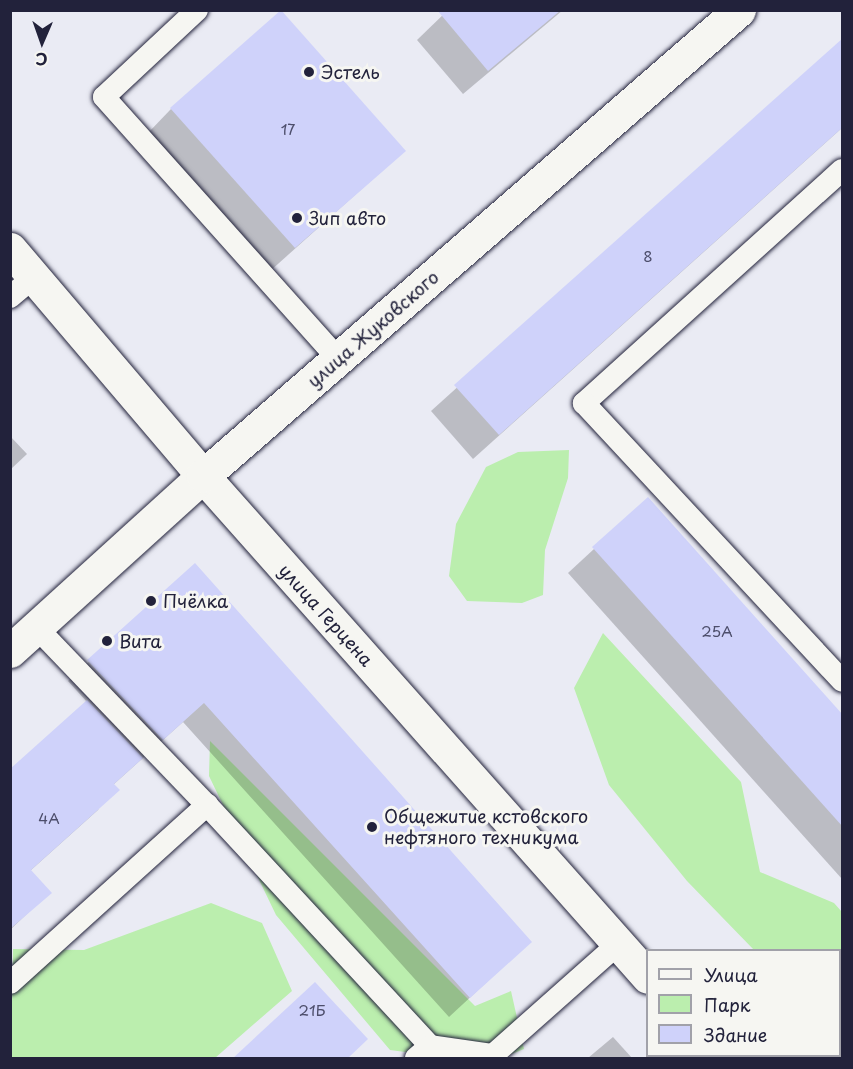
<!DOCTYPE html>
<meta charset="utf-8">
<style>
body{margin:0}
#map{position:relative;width:853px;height:1069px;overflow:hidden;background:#eaebf4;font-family:"Playpen Sans",sans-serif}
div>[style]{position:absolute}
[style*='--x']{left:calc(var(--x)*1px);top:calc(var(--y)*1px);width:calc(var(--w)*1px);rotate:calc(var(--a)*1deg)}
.green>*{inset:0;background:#bbeeae}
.shadow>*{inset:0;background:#0003}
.building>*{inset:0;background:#cfd2fa}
.roads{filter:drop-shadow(0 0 2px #22223b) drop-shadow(0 0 2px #22223b)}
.lane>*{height:22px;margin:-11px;padding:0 11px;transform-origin:11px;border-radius:11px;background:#f6f6f2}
.street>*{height:33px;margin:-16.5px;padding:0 16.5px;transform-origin:16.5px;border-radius:16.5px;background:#f6f6f2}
.dots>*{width:16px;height:16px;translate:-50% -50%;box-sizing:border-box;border:3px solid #f6f6f2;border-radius:50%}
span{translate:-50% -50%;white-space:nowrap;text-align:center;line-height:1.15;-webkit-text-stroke:6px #f6f6f2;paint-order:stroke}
.number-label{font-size:15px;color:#4d4e6b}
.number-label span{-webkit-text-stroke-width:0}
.poi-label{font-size:18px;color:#22223b}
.left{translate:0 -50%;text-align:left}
.street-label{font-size:18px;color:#22223b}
.frame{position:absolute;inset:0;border:12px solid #22223b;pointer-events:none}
.legend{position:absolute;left:646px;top:949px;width:195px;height:108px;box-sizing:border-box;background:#f6f6f2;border:2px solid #a1a1a9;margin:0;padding:8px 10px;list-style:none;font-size:18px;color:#22223b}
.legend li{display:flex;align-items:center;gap:12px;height:30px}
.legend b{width:30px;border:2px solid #a1a1a9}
.north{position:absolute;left:12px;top:12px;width:60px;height:60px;-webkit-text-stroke:4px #f6f6f2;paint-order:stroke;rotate:182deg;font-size:16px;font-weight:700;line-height:24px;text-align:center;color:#22223b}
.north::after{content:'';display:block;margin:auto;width:21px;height:27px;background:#22223b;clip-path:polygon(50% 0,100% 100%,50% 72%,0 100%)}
</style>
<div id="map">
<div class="green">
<i style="clip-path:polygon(569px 450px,568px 478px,545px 550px,543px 595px,522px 603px,467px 601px,449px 576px,456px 524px,486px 467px,518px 452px)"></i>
<i style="clip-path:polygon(603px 633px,741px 782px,760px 872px,834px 903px,842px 912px,842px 1036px,840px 950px,754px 950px,687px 881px,609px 785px,574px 688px)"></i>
<i style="clip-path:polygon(210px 741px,475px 1006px,511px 991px,524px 1049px,502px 1058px,451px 1058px,390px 1050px,276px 915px,209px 776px)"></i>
<i style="clip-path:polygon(211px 903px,262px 923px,292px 991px,215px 1058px,11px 1058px,13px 949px,84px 950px)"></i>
</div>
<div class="shadow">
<i style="clip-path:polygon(448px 10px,563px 10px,463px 94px,417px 40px)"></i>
<i style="clip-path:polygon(842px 40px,842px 128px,473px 459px,431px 411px)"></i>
<i style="clip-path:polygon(171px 109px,404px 151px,269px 272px,147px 134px)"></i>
<i style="clip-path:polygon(10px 436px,27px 454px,10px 470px)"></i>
<i style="clip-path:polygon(647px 500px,842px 717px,842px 879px,568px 573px)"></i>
<i style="clip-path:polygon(195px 565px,530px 942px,449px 1017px,183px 722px,113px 785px,98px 810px,30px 871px,49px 893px,10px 930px,10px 772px,87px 702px,68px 681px)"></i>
<i style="clip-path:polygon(613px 1037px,632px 1058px,588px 1058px)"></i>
</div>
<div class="building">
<i style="clip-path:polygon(281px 10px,406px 151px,295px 248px,170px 108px)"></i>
<i style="clip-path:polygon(437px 10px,561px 10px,488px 71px)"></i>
<i style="clip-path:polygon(843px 38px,843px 127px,499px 435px,454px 385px)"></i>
<i style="clip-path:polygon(648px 497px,843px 715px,843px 827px,592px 547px)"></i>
<i style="clip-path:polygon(195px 563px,532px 942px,470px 998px,204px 703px,163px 740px,87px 660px)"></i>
<i style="clip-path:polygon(87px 700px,143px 758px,114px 784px,120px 790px,31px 870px,52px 893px,10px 929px,10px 769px)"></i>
<i style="clip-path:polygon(315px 982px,368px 1039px,347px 1059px,232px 1059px)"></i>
</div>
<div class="roads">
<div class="lane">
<i style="--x:197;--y:10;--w:127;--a:136.9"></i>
<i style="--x:104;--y:97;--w:351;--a:48.2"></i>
<i style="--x:842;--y:170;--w:348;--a:137.9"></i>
<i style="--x:584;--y:403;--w:379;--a:47.1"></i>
<i style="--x:10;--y:297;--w:33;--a:-40"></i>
<i style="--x:37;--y:628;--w:245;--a:46.2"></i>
<i style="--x:207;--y:805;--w:345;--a:47.2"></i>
<i style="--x:10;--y:983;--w:266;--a:-42.1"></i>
<i style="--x:416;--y:1058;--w:18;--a:-41"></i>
<i style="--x:430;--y:1046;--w:64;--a:8.1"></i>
<i style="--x:493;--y:1055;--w:167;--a:-41.6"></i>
</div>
<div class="street">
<i style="--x:10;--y:249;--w:298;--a:49.6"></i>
<i style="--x:203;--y:476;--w:670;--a:48.39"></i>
<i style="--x:10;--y:651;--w:261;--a:-42.2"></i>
<i style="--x:203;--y:476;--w:710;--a:-41"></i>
<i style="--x:718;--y:1056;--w:3;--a:45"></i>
</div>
</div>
<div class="dots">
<i style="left:309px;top:72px;background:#22223b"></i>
<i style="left:297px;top:218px;background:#22223b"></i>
<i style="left:151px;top:601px;background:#22223b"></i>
<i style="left:107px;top:641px;background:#22223b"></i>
<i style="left:372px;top:827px;background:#22223b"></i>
</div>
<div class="number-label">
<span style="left:288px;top:129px">17</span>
<span style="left:648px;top:256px">8</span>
<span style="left:717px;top:631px">25А</span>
<span style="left:49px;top:818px">4А</span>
<span style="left:312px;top:1010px">21Б</span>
</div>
<div class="poi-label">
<span class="left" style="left:321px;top:72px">Эстель</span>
<span class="left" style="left:309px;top:218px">Зип авто</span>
<span class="left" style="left:163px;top:601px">Пчёлка</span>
<span class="left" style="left:119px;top:641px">Вита</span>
<span class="left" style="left:384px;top:827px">Общежитие кстовского<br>нефтяного техникума</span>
</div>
<div class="street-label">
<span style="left:373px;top:329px;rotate:-41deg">улица Жуковского</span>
<span style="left:326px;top:615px;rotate:48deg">улица Герцена</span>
</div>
<div class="frame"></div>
<ul class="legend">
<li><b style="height:8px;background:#f6f6f2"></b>Улица</li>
<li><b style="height:16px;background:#bbeeae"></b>Парк</li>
<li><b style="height:16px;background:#cfd2fa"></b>Здание</li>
</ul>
<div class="north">С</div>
</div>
